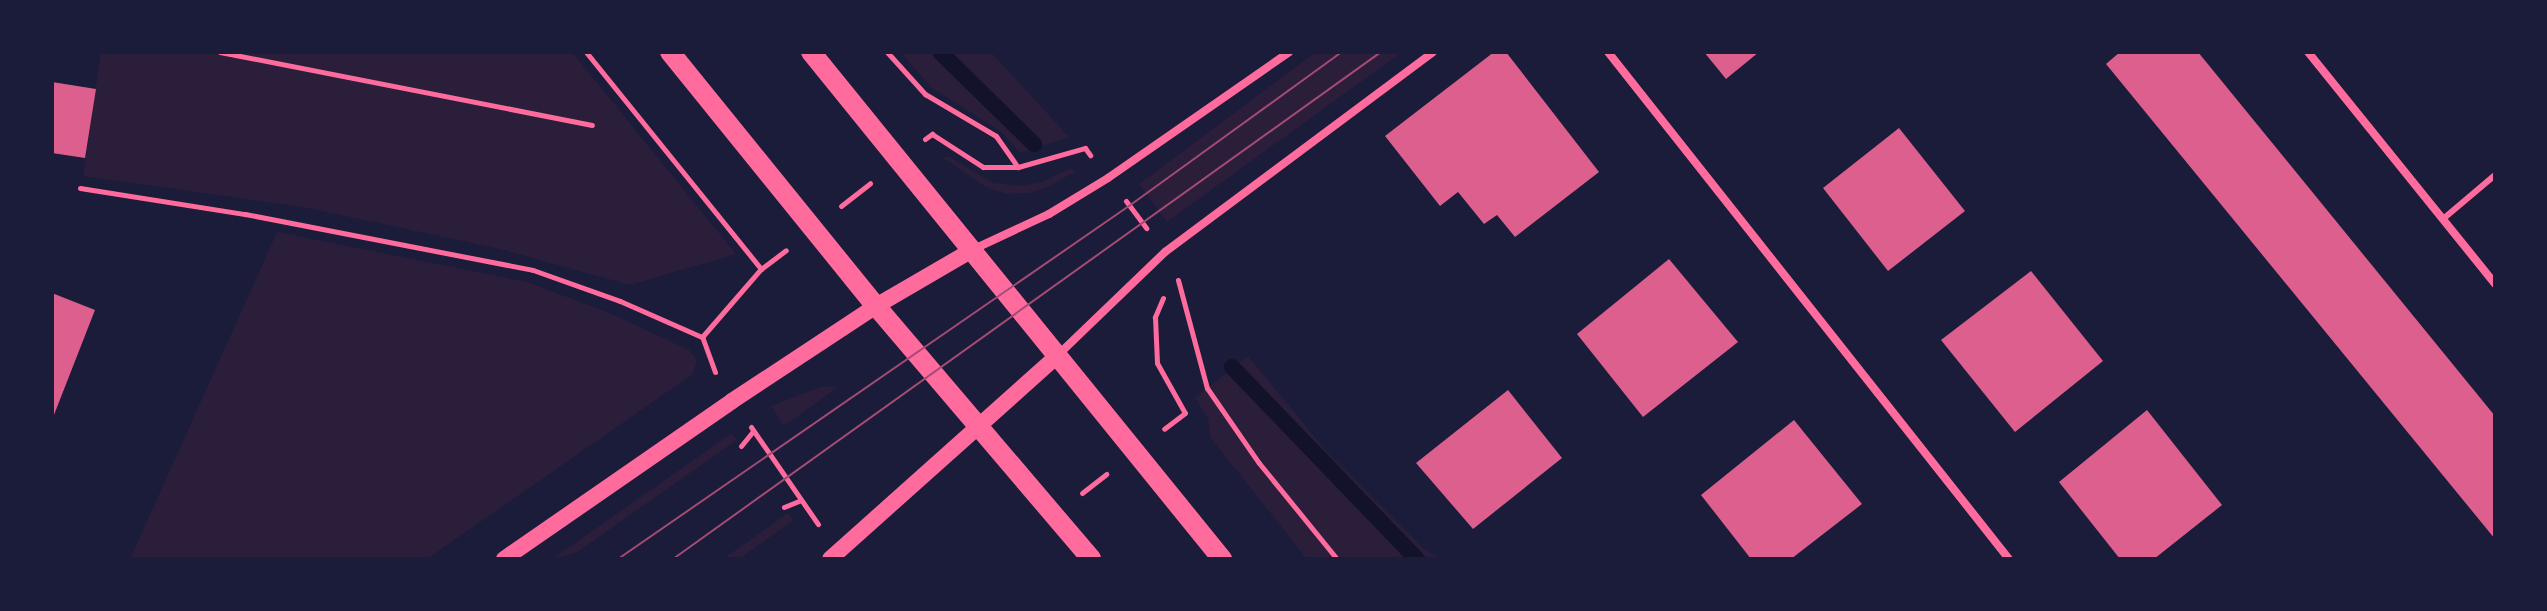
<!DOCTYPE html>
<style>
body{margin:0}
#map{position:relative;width:2547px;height:611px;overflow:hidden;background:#1b1b3a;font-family:"Crimson Pro",serif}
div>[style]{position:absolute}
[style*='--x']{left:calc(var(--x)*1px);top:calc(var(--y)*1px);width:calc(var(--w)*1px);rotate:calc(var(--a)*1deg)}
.green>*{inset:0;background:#2a1e3b}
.stream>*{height:16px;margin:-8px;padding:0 8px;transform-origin:8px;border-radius:8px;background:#12122b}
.building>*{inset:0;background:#dd5f8e}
.path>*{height:5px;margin:-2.5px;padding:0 2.5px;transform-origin:2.5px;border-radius:2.5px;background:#ff6b9d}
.service>*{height:6px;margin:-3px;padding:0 3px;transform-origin:3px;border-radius:3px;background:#ff6b9d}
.minor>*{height:8px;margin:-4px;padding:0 4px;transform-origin:4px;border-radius:4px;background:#ff6b9d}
.secondary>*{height:16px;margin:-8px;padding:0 8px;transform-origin:8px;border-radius:8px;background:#ff6b9d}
.primary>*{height:20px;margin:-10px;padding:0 10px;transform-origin:10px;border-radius:10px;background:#ff6b9d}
.tram>*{height:2px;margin:-1px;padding:0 1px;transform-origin:1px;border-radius:1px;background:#a44b75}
span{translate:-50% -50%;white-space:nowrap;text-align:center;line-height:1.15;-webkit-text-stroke:6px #1b1b3a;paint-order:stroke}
.frame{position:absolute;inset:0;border:54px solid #1b1b3a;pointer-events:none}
</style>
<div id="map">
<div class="green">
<i style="clip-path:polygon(101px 52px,572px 52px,736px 254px,630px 285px,500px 249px,308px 208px,83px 176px)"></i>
<i style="clip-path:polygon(900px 52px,991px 52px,1069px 137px,1020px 153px,1000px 131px,932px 88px)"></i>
<i style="clip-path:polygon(1316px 52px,1402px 52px,1167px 222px,1139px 184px)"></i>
<i style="clip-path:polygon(942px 157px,950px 157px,993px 183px,1020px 186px,1042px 182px,1072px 168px,1075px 172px,1048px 187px,1029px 193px,1008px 194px,986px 187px)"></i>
<i style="clip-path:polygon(277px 232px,527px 282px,612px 314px,689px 350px,697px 360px,693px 374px,427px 559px,130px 559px)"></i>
<i style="clip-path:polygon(1248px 356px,1326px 451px,1423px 548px,1440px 559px,1307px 559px,1210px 437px,1208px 418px,1195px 398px)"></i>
<i style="clip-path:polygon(820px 387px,838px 387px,784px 426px,771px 406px)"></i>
<i style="clip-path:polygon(732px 433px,737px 440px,576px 553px,552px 559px)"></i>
<i style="clip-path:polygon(788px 513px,794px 520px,739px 559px,723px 559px)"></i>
</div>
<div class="stream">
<i style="--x:940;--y:52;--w:132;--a:44.4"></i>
<i style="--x:1232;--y:367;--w:267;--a:46.1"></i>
</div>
<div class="building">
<i style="clip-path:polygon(1494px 52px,1506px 52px,1599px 172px,1515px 237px,1497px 215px,1484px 224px,1458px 192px,1440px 206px,1385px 136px)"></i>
<i style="clip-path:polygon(1704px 52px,1759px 52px,1726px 79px)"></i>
<i style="clip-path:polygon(2120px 52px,2198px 52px,2495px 416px,2495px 539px,2106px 64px)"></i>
<i style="clip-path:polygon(52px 82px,96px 89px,85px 158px,52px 153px)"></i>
<i style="clip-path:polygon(1899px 128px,1965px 211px,1888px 271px,1823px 188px)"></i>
<i style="clip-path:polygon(1669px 259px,1738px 342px,1643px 417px,1577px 334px)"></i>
<i style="clip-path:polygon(2031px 271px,2103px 361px,2015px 432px,1941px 340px)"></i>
<i style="clip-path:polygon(52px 293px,95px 310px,52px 420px)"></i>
<i style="clip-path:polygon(1508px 390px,1562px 458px,1473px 529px,1416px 463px)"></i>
<i style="clip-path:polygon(2147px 410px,2222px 505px,2154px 559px,2120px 559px,2059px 482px)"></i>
<i style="clip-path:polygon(1794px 420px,1862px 504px,1791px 559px,1751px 559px,1701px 495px)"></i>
</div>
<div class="path">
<i style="--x:220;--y:52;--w:379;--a:11.1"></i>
<i style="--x:586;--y:52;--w:279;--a:51.1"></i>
<i style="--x:887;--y:52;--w:57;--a:47.9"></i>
<i style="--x:925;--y:94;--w:82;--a:30.6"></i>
<i style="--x:996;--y:136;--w:38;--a:55"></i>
<i style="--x:925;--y:139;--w:9;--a:-36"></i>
<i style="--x:932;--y:134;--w:61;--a:32.9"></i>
<i style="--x:983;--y:167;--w:35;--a:0"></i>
<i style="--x:1018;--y:167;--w:70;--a:-15.8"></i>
<i style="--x:1085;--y:148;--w:9;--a:54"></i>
<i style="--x:80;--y:188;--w:167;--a:9"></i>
<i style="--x:245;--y:214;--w:293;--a:11"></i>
<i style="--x:533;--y:270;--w:92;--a:19.6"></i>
<i style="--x:620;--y:301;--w:90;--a:23.7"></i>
<i style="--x:1126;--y:201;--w:34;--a:53"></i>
<i style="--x:841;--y:206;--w:37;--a:-38"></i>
<i style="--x:1178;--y:280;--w:112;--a:75"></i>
<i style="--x:1207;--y:388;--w:91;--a:55.3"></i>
<i style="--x:1259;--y:463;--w:124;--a:50.9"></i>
<i style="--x:1163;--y:298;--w:21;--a:113"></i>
<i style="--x:1155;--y:317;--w:46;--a:87.5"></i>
<i style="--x:1157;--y:363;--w:57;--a:60.8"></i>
<i style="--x:1185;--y:413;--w:26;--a:143"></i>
<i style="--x:715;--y:372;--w:37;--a:-110"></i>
<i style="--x:702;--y:337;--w:90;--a:-49.1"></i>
<i style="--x:761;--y:269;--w:31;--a:-37"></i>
<i style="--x:751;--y:427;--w:118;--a:55.4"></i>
<i style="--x:741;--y:446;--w:19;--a:-51"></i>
<i style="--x:1082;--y:493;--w:31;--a:-38"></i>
<i style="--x:784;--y:507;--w:18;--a:-22"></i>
</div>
<div class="service">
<i style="--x:2443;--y:219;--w:68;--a:-40.2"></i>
</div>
<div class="minor">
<i style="--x:1608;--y:52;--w:646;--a:51.66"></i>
<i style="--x:2308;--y:52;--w:298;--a:51.1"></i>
<i style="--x:974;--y:249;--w:83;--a:-25"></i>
<i style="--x:1049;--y:214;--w:69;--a:-31.4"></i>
<i style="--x:1108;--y:178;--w:221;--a:-34.8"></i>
<i style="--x:1059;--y:354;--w:147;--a:-43.9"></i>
<i style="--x:1165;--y:252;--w:334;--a:-36.7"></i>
</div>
<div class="secondary">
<i style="--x:504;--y:559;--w:277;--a:-34.7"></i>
<i style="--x:732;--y:401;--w:173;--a:-33.4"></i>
<i style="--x:876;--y:306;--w:113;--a:-30.2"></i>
<i style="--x:830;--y:559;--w:307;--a:-41.8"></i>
</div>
<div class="primary">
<i style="--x:670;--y:52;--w:327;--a:51"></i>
<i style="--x:876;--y:306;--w:332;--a:49.6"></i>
<i style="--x:811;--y:52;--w:653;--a:50.97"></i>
</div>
<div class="tram">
<i style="--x:618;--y:559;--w:621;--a:-34.64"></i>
<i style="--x:1129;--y:206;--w:263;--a:-35.9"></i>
<i style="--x:673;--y:559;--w:871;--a:-35.61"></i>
</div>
<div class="frame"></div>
</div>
